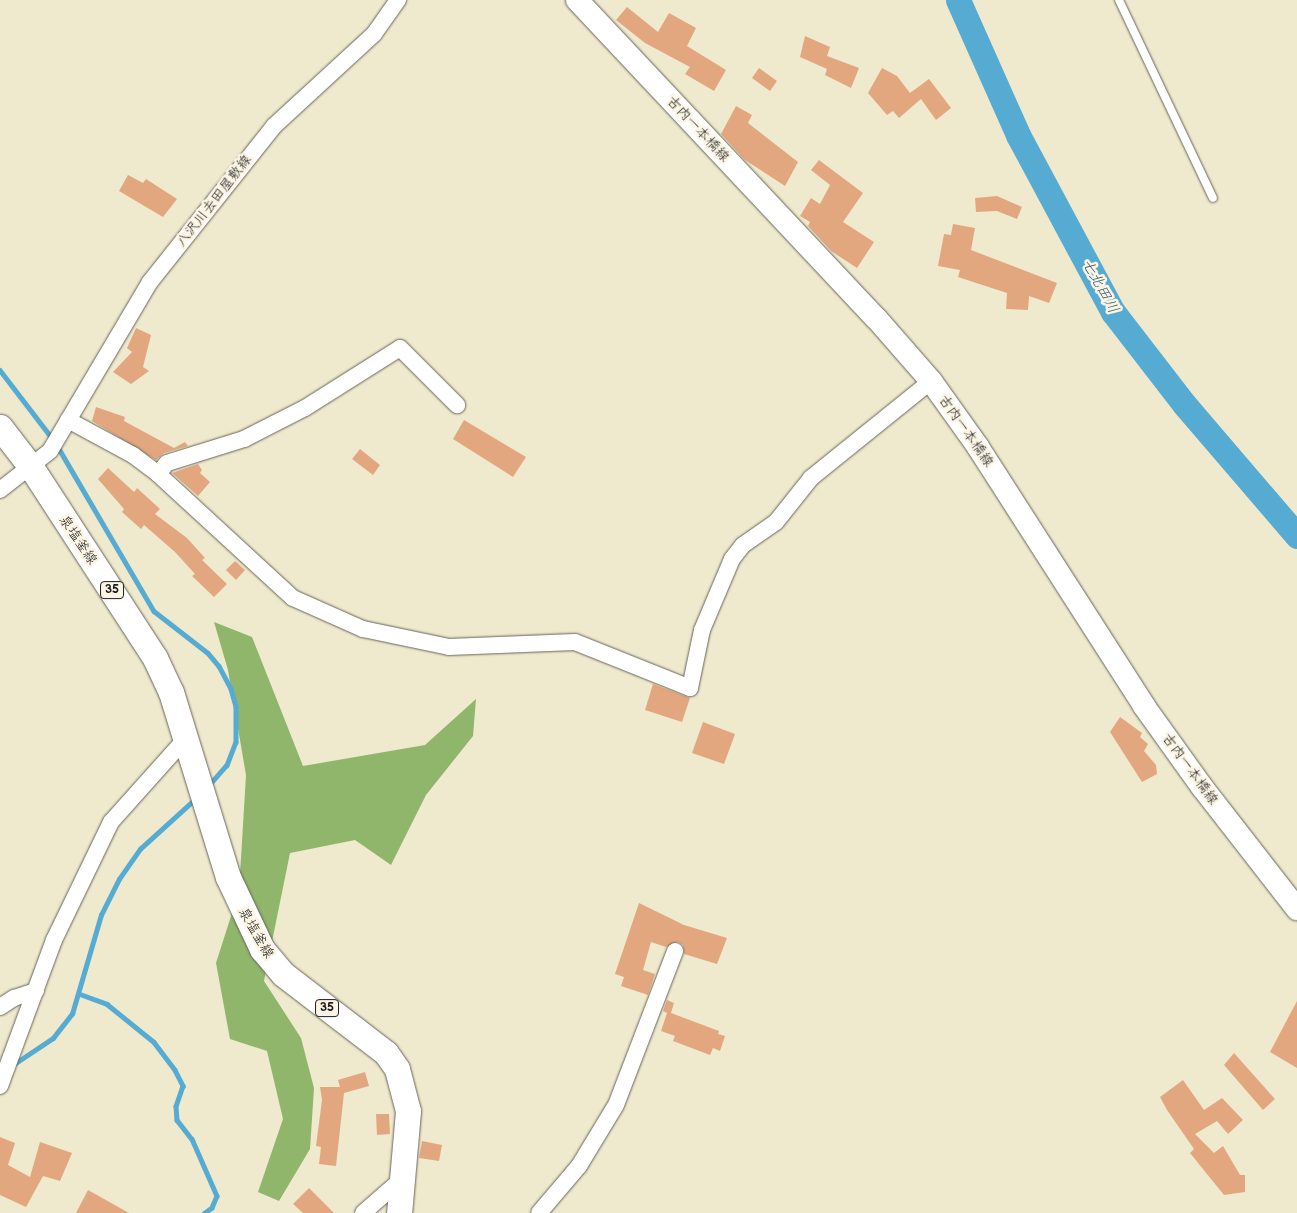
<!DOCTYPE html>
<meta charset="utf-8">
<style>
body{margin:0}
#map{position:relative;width:1297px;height:1213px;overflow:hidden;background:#efe9cd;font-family:"Balsamiq Sans","Klee One",sans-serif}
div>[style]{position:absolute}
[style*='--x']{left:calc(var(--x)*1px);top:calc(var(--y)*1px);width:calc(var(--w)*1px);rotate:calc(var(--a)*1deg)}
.forest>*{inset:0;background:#90b66c}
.stream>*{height:4.5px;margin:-2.25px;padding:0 2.25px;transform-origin:2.25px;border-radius:2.25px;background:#56abd2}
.river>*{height:25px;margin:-12.5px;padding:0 12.5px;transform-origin:12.5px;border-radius:12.5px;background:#56abd2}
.building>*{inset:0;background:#e3a780}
.roads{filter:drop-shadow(0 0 1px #66645a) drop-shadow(0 0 1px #66645a)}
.lane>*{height:8px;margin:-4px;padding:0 4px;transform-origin:4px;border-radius:4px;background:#fff}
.street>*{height:16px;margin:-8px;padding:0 8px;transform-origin:8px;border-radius:8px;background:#fff}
.secondary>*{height:22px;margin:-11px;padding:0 11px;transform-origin:11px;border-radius:11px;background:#fff}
.primary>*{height:25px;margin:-12.5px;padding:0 12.5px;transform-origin:12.5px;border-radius:12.5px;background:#fff}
span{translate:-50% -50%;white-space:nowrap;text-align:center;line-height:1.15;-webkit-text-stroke:5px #fcf5e5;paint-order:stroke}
.shield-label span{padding:1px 4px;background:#fcf5e5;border:1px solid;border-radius:4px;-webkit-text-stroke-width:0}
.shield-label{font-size:12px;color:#1c1c1c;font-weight:700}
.street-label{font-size:14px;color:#1c1c1c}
.water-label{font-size:15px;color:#365c6e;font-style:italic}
</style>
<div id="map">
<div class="forest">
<i style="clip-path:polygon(214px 622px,252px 637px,303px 766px,425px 745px,476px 699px,473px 736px,426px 795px,391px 865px,355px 840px,290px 853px,264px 981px,301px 1038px,314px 1088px,310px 1149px,279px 1201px,258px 1192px,283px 1119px,267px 1051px,230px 1039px,216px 963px,239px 891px,246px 775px,228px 670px)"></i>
</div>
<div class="stream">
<i style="--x:0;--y:370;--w:86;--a:52.6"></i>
<i style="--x:58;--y:447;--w:190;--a:59.7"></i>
<i style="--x:154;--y:611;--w:68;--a:37.9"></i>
<i style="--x:208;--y:653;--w:17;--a:50"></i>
<i style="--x:219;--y:666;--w:26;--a:62"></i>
<i style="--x:231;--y:689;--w:19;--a:74"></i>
<i style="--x:236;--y:707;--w:35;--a:90"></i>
<i style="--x:236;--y:742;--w:25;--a:111"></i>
<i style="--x:227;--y:765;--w:29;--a:131"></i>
<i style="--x:80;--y:994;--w:29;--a:20"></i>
<i style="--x:107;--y:1004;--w:60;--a:39"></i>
<i style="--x:154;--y:1042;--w:35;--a:53"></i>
<i style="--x:175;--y:1070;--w:18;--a:63"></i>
<i style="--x:183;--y:1086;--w:21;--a:109"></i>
<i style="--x:176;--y:1106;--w:14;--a:86"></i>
<i style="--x:177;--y:1120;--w:24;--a:52"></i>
<i style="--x:192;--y:1139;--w:62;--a:66.3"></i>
<i style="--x:217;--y:1196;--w:13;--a:113"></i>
<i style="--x:212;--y:1208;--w:9;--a:144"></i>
<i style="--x:14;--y:1064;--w:47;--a:-33.7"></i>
<i style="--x:53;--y:1038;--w:31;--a:-52"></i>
<i style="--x:72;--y:1014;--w:103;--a:-73.7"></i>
<i style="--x:101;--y:915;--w:40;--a:-63.4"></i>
<i style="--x:119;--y:879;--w:37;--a:-55"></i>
<i style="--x:140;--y:849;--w:74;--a:-42.3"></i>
</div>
<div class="river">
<i style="--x:958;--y:0;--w:148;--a:66"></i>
<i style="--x:1018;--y:135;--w:201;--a:61.8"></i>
<i style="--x:1113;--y:312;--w:116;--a:52.3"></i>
<i style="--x:1184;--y:404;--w:174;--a:49.4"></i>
</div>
<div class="building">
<i style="clip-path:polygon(627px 7px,658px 32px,669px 13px,696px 28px,687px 46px,726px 70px,714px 91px,685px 74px,690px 67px,645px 43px,616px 20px)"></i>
<i style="clip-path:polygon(805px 36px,830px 47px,827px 56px,859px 68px,851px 88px,825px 75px,827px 69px,800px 57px)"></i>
<i style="clip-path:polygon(759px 68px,777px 81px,770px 91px,752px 78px)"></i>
<i style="clip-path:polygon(882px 68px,897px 76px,910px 93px,929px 79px,951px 108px,936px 120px,921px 99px,899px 118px,893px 111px,887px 115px,868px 93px)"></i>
<i style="clip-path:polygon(736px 106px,752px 115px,748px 123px,798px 162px,785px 186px,745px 160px,721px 134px)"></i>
<i style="clip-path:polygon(819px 160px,863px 193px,843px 222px,874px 242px,857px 268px,831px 251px,808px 226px,810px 222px,800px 216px,811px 198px,820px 204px,830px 185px,811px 170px)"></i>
<i style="clip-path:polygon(128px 175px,143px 183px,146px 179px,177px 199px,163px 217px,119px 191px)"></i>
<i style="clip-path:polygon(997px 196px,1022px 207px,1017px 219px,997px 211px,976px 212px,975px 198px)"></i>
<i style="clip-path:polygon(953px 224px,975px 228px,971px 250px,1057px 283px,1049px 303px,1029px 296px,1028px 310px,1006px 309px,1007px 293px,958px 277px,960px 270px,938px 266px,944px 234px,951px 235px)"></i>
<i style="clip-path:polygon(136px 328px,151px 335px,143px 367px,149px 371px,131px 384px,113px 372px,132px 352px,127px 348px)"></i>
<i style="clip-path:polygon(96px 407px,125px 417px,124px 421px,174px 448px,185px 442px,188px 446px,164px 453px,156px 460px,92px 421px)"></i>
<i style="clip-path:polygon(464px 420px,526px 457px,513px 477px,453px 439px)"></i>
<i style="clip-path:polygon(360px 449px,380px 465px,373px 475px,352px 459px)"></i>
<i style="clip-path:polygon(198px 464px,202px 470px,200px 473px,210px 482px,198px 496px,172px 473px)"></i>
<i style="clip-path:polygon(108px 468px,134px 492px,137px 488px,160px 509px,155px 514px,187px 538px,205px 558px,202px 560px,227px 584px,214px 597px,192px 576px,195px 574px,175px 552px,144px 525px,141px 529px,122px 512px,124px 509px,98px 479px)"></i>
<i style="clip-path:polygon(235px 561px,245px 570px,236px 580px,226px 570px)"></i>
<i style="clip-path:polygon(653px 684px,690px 698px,682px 722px,645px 710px)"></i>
<i style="clip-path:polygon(1120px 717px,1142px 733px,1140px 737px,1148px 744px,1144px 751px,1156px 765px,1157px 774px,1142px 782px,1110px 732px)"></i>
<i style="clip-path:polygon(703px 722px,735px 734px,724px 764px,692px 753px)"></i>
<i style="clip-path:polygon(639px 903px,684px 925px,727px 938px,717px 964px,684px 954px,683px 945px,678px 942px,666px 947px,651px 942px,643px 970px,655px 974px,648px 995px,621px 986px,624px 977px,615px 974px)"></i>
<i style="clip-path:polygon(667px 1000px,674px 1003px,671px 1013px,719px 1031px,718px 1034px,725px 1036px,720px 1051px,713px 1048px,710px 1055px,673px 1041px,675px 1036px,661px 1031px,667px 1013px,663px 1011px)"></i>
<i style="clip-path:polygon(1297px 1001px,1297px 1068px,1270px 1052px)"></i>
<i style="clip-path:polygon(1234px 1053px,1275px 1099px,1263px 1110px,1224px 1065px)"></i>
<i style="clip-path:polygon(365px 1072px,369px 1086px,344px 1093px,336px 1166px,319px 1164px,321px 1147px,316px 1146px,322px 1100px,320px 1087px,340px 1087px,338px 1080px)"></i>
<i style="clip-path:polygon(1183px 1080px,1204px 1110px,1222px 1098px,1243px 1120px,1228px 1134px,1217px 1121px,1195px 1134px,1214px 1153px,1223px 1146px,1240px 1175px,1245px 1175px,1245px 1192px,1224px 1195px,1190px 1153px,1194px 1149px,1167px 1110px,1160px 1097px)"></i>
<i style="clip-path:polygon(376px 1114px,389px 1114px,390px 1134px,377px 1135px)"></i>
<i style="clip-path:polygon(0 1137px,15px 1143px,8px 1165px,30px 1177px,40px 1142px,72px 1153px,60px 1181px,43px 1176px,26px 1207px,0 1195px)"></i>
<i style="clip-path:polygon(422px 1141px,442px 1145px,439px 1161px,419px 1158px)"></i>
<i style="clip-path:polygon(309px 1188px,334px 1213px,303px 1213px,293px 1204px)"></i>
<i style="clip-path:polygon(88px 1190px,129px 1213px,76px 1213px)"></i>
</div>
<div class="roads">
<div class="lane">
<i style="--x:1119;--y:0;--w:219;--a:64.6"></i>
</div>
<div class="street">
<i style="--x:68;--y:420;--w:74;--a:28.3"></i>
<i style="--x:133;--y:455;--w:31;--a:37"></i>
<i style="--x:158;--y:474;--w:183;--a:42.6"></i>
<i style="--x:293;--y:598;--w:77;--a:23.9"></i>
<i style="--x:363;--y:629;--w:88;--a:11.8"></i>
<i style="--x:449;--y:647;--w:126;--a:-2.3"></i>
<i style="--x:575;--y:642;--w:124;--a:21.8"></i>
<i style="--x:690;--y:688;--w:59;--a:-78.3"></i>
<i style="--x:702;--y:630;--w:77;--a:-67.1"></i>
<i style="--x:732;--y:559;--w:18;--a:-52"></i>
<i style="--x:743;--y:545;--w:40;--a:-34.9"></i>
<i style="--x:776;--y:522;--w:56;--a:-51.5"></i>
<i style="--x:811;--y:478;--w:154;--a:-38.9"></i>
<i style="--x:158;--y:474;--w:14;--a:-51"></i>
<i style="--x:167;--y:463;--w:81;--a:-17.3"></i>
<i style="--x:244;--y:439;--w:68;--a:-26.9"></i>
<i style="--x:305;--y:408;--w:112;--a:-32.3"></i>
<i style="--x:400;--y:348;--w:81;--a:45"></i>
<i style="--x:0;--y:490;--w:63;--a:-38"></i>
<i style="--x:50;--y:451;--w:196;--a:-59.4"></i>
<i style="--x:150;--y:282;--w:199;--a:-51.5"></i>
<i style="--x:274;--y:126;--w:136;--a:-42.6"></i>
<i style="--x:374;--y:34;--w:42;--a:-54.8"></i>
<i style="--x:0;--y:1007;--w:17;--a:-33"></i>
<i style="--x:14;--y:998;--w:23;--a:-18"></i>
<i style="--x:0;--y:1086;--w:156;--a:-69.7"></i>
<i style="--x:54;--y:940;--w:131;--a:-64.2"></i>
<i style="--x:111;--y:822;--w:113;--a:-48.2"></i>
<i style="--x:363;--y:1213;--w:52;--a:-41.1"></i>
<i style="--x:539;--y:1213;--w:62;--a:-49.6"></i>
<i style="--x:579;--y:1166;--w:71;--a:-58.8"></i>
<i style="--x:616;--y:1105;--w:165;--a:-69"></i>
</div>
<div class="secondary">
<i style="--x:577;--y:0;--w:436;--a:46.8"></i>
<i style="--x:876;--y:318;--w:84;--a:48.9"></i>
<i style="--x:931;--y:381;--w:81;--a:54.5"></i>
<i style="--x:978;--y:447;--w:308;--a:57.3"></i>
<i style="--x:1144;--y:706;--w:100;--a:54.4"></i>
<i style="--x:1202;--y:787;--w:155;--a:52.1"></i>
</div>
<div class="primary">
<i style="--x:0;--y:427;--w:51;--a:52.2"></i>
<i style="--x:31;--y:467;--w:228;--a:57"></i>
<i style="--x:155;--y:658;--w:38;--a:65"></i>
<i style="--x:171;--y:692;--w:194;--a:72.9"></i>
<i style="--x:228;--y:877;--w:80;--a:64.7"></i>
<i style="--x:262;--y:949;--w:33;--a:50"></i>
<i style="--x:283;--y:974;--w:130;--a:37.5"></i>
<i style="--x:386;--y:1053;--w:19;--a:55"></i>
<i style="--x:397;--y:1069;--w:43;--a:75.3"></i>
<i style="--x:408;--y:1111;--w:102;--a:95"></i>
</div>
</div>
<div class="shield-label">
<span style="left:112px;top:590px">35</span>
<span style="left:327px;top:1008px">35</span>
</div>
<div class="street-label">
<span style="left:698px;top:129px;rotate:47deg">古内一本橋線</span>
<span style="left:214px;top:201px;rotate:-52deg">八沢川去田屋敷線</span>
<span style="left:966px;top:431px;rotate:55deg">古内一本橋線</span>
<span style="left:78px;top:540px;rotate:56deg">泉塩釜線</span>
<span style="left:1190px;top:769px;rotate:54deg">古内一本橋線</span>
<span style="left:256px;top:933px;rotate:60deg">泉塩釜線</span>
</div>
<div class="water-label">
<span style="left:1100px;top:286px;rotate:61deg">七北田川</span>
</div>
</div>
